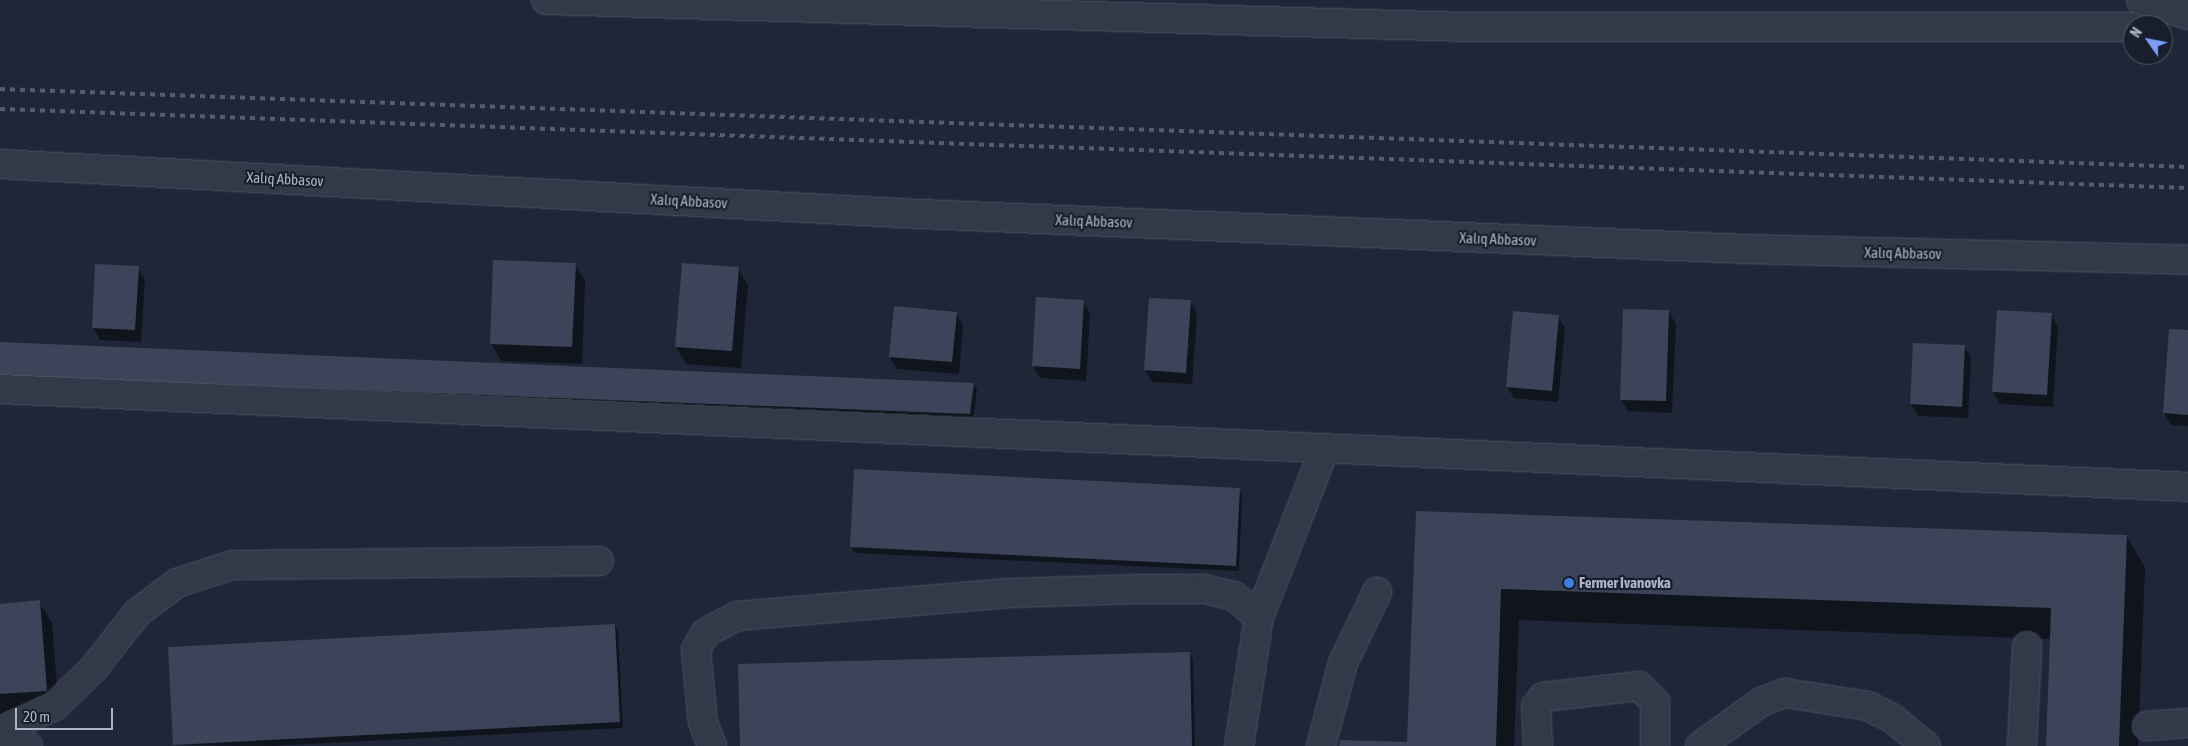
<!DOCTYPE html>
<meta charset="utf-8">
<style>
body{margin:0}
#map{position:relative;width:2188px;height:746px;overflow:hidden;background:#1f2637;font-family:"Asap Condensed",sans-serif}
div>[style]{position:absolute}
[style*='--x']{left:calc(var(--x)*1px);top:calc(var(--y)*1px);width:calc(var(--w)*1px);rotate:calc(var(--a)*1deg)}
.shadow>*{inset:0;background:#0007}
.building>*{inset:0;background:#3b4458}
.roads{filter:drop-shadow(0 0 1px #4d5363) drop-shadow(0 0 1px #4d5363)}
.minor>*{height:28px;margin:-14px;padding:0 14px;transform-origin:14px;border-radius:14px;background:#323948}
.rail>*{height:4px;margin-top:-2px;transform-origin:0;background:repeating-linear-gradient(90deg,#545c6f 0 5px,transparent 0 10px)}
.dots>*{width:14px;height:14px;translate:-50% -50%;box-sizing:border-box;border:2px solid #181e2c;border-radius:50%}
span{translate:-50% -50%;white-space:nowrap;text-align:center;line-height:1.15;-webkit-text-stroke:4.5px #181e2c;paint-order:stroke}
.street-label{font-size:15px;color:#acb3c5}
.poi-label{font-size:15px;color:#acb3c5;font-weight:700}
.left{translate:0 -50%;text-align:left}
.north{position:absolute;left:2123px;top:15px;width:50px;height:50px;box-sizing:border-box;background:#181e2c;border:1px solid #535a69;border-radius:50%;rotate:303deg;font-size:14px;font-weight:700;line-height:20px;text-align:center;color:#acb3c5}
.north::after{content:'';display:block;margin:auto;width:18px;height:22px;background:#7b9efb;clip-path:polygon(50% 0,100% 100%,50% 72%,0 100%)}
.scale{position:absolute;left:15px;top:708px;width:98px;height:22px;box-sizing:border-box;border:2px solid #acb3c5;border-top:0;padding-left:6px;font-size:15px;line-height:18px;white-space:nowrap;color:#acb3c5;-webkit-text-stroke:4px #181e2c;paint-order:stroke}
</style>
<div id="map">
<div class="shadow">
<i style="clip-path:polygon(575px 264px,585px 281px,582px 364px,501px 361px,491px 343px)"></i>
<i style="clip-path:polygon(138px 267px,145px 280px,141px 342px,100px 340px,93px 327px)"></i>
<i style="clip-path:polygon(738px 268px,748px 286px,741px 368px,686px 364px,676px 347px)"></i>
<i style="clip-path:polygon(1083px 301px,1090px 313px,1086px 381px,1040px 378px,1033px 366px)"></i>
<i style="clip-path:polygon(1190px 301px,1197px 314px,1192px 384px,1152px 382px,1145px 370px)"></i>
<i style="clip-path:polygon(1669px 312px,1676px 324px,1672px 413px,1628px 411px,1621px 399px)"></i>
<i style="clip-path:polygon(956px 313px,963px 326px,959px 374px,897px 369px,890px 357px)"></i>
<i style="clip-path:polygon(2051px 315px,2058px 327px,2053px 407px,2000px 404px,1993px 392px)"></i>
<i style="clip-path:polygon(1558px 316px,1565px 328px,1558px 402px,1514px 398px,1507px 386px)"></i>
<i style="clip-path:polygon(2188px 332px,2188px 426px,2171px 425px,2164px 413px)"></i>
<i style="clip-path:polygon(0 343px,974px 384px,977px 390px,973px 420px,0 381px)"></i>
<i style="clip-path:polygon(1964px 346px,1971px 358px,1968px 418px,1918px 416px,1911px 404px)"></i>
<i style="clip-path:polygon(855px 471px,1239px 489px,1242px 495px,1239px 571px,855px 553px,851px 547px)"></i>
<i style="clip-path:polygon(1417px 512px,2127px 536px,2145px 568px,2138px 746px,2047px 746px,2051px 639px,1519px 620px,1514px 746px,1341px 746px,1408px 743px)"></i>
<i style="clip-path:polygon(39px 602px,52px 623px,59px 712px,0 717px,0 605px)"></i>
<i style="clip-path:polygon(615px 625px,618px 631px,623px 728px,268px 746px,174px 745px)"></i>
<i style="clip-path:polygon(1189px 653px,1193px 659px,1195px 746px,741px 746px)"></i>
</div>
<div class="building">
<i style="clip-path:polygon(493px 260px,576px 263px,572px 347px,490px 344px)"></i>
<i style="clip-path:polygon(682px 263px,739px 267px,732px 351px,675px 347px)"></i>
<i style="clip-path:polygon(95px 264px,139px 266px,135px 330px,92px 328px)"></i>
<i style="clip-path:polygon(1036px 297px,1084px 300px,1080px 369px,1032px 366px)"></i>
<i style="clip-path:polygon(1149px 298px,1191px 300px,1186px 373px,1144px 370px)"></i>
<i style="clip-path:polygon(894px 306px,957px 312px,952px 362px,889px 357px)"></i>
<i style="clip-path:polygon(1623px 309px,1669px 310px,1666px 401px,1620px 400px)"></i>
<i style="clip-path:polygon(1997px 310px,2052px 313px,2047px 395px,1992px 392px)"></i>
<i style="clip-path:polygon(1513px 311px,1559px 315px,1552px 391px,1506px 387px)"></i>
<i style="clip-path:polygon(2169px 329px,2188px 330px,2188px 415px,2163px 413px)"></i>
<i style="clip-path:polygon(0 342px,974px 383px,970px 414px,0 376px)"></i>
<i style="clip-path:polygon(1913px 343px,1965px 345px,1962px 407px,1910px 404px)"></i>
<i style="clip-path:polygon(854px 469px,1240px 488px,1236px 566px,850px 547px)"></i>
<i style="clip-path:polygon(1416px 511px,2127px 535px,2119px 746px,2046px 746px,2051px 608px,1501px 589px,1496px 746px,1339px 746px,1340px 740px,1407px 742px)"></i>
<i style="clip-path:polygon(40px 600px,47px 691px,0 694px,0 604px)"></i>
<i style="clip-path:polygon(615px 624px,620px 722px,173px 745px,168px 647px)"></i>
<i style="clip-path:polygon(1190px 652px,1192px 746px,740px 746px,738px 664px)"></i>
</div>
<div class="roads">
<div class="minor">
<i style="--x:546;--y:0;--w:922;--a:1.68"></i>
<i style="--x:1468;--y:27;--w:665;--a:0"></i>
<i style="--x:2141;--y:0;--w:49;--a:17.7"></i>
<i style="--x:0;--y:164;--w:899;--a:3.12"></i>
<i style="--x:898;--y:213;--w:850;--a:2.43"></i>
<i style="--x:1747;--y:249;--w:441;--a:1.4"></i>
<i style="--x:0;--y:389;--w:2190;--a:2.56"></i>
<i style="--x:2147;--y:726;--w:41;--a:-4.2"></i>
<i style="--x:0;--y:731;--w:60;--a:-24.4"></i>
<i style="--x:55;--y:706;--w:54;--a:-44.3"></i>
<i style="--x:94;--y:668;--w:70;--a:-52"></i>
<i style="--x:137;--y:613;--w:50;--a:-36.9"></i>
<i style="--x:177;--y:583;--w:58;--a:-18.1"></i>
<i style="--x:232;--y:565;--w:367;--a:-0.6"></i>
<i style="--x:0;--y:745;--w:28;--a:2"></i>
<i style="--x:712;--y:746;--w:26;--a:-111"></i>
<i style="--x:703;--y:722;--w:72;--a:-95.6"></i>
<i style="--x:696;--y:650;--w:19;--a:-62"></i>
<i style="--x:705;--y:633;--w:36;--a:-28"></i>
<i style="--x:737;--y:616;--w:274;--a:-4.8"></i>
<i style="--x:1010;--y:593;--w:131;--a:-1.7"></i>
<i style="--x:1141;--y:589;--w:64;--a:0"></i>
<i style="--x:1205;--y:589;--w:30;--a:14"></i>
<i style="--x:1234;--y:596;--w:33;--a:40"></i>
<i style="--x:1239;--y:746;--w:131;--a:-81.2"></i>
<i style="--x:1259;--y:617;--w:181;--a:-68.7"></i>
<i style="--x:1321;--y:746;--w:86;--a:-75.2"></i>
<i style="--x:1343;--y:663;--w:79;--a:-64.4"></i>
<i style="--x:1538;--y:746;--w:40;--a:-92.9"></i>
<i style="--x:1536;--y:706;--w:11;--a:-52"></i>
<i style="--x:1543;--y:697;--w:97;--a:-6.5"></i>
<i style="--x:1639;--y:686;--w:23;--a:45"></i>
<i style="--x:1655;--y:702;--w:44;--a:90"></i>
<i style="--x:1700;--y:746;--w:75;--a:-35.8"></i>
<i style="--x:1761;--y:702;--w:26;--a:-21"></i>
<i style="--x:1785;--y:693;--w:84;--a:8.9"></i>
<i style="--x:1868;--y:706;--w:27;--a:27"></i>
<i style="--x:1892;--y:718;--w:44;--a:39.5"></i>
<i style="--x:2022;--y:746;--w:100;--a:-87.1"></i>
</div>
</div>
<div class="rail">
<i style="--x:0;--y:89;--w:2189;--a:2.04"></i>
<i style="--x:0;--y:109;--w:2189;--a:2.07"></i>
</div>
<div class="dots">
<i style="left:1569px;top:583px;background:#3f7fe0"></i>
</div>
<div class="street-label">
<span style="left:285px;top:179px;rotate:3deg">Xalıq Abbasov</span>
<span style="left:689px;top:201px;rotate:3deg">Xalıq Abbasov</span>
<span style="left:1094px;top:221px;rotate:2deg">Xalıq Abbasov</span>
<span style="left:1498px;top:239px;rotate:2deg">Xalıq Abbasov</span>
<span style="left:1903px;top:253px;rotate:1deg">Xalıq Abbasov</span>
</div>
<div class="poi-label">
<span class="left" style="left:1579px;top:583px">Fermer Ivanovka</span>
</div>
<div class="north">N</div>
<div class="scale">20 m</div>
</div>
